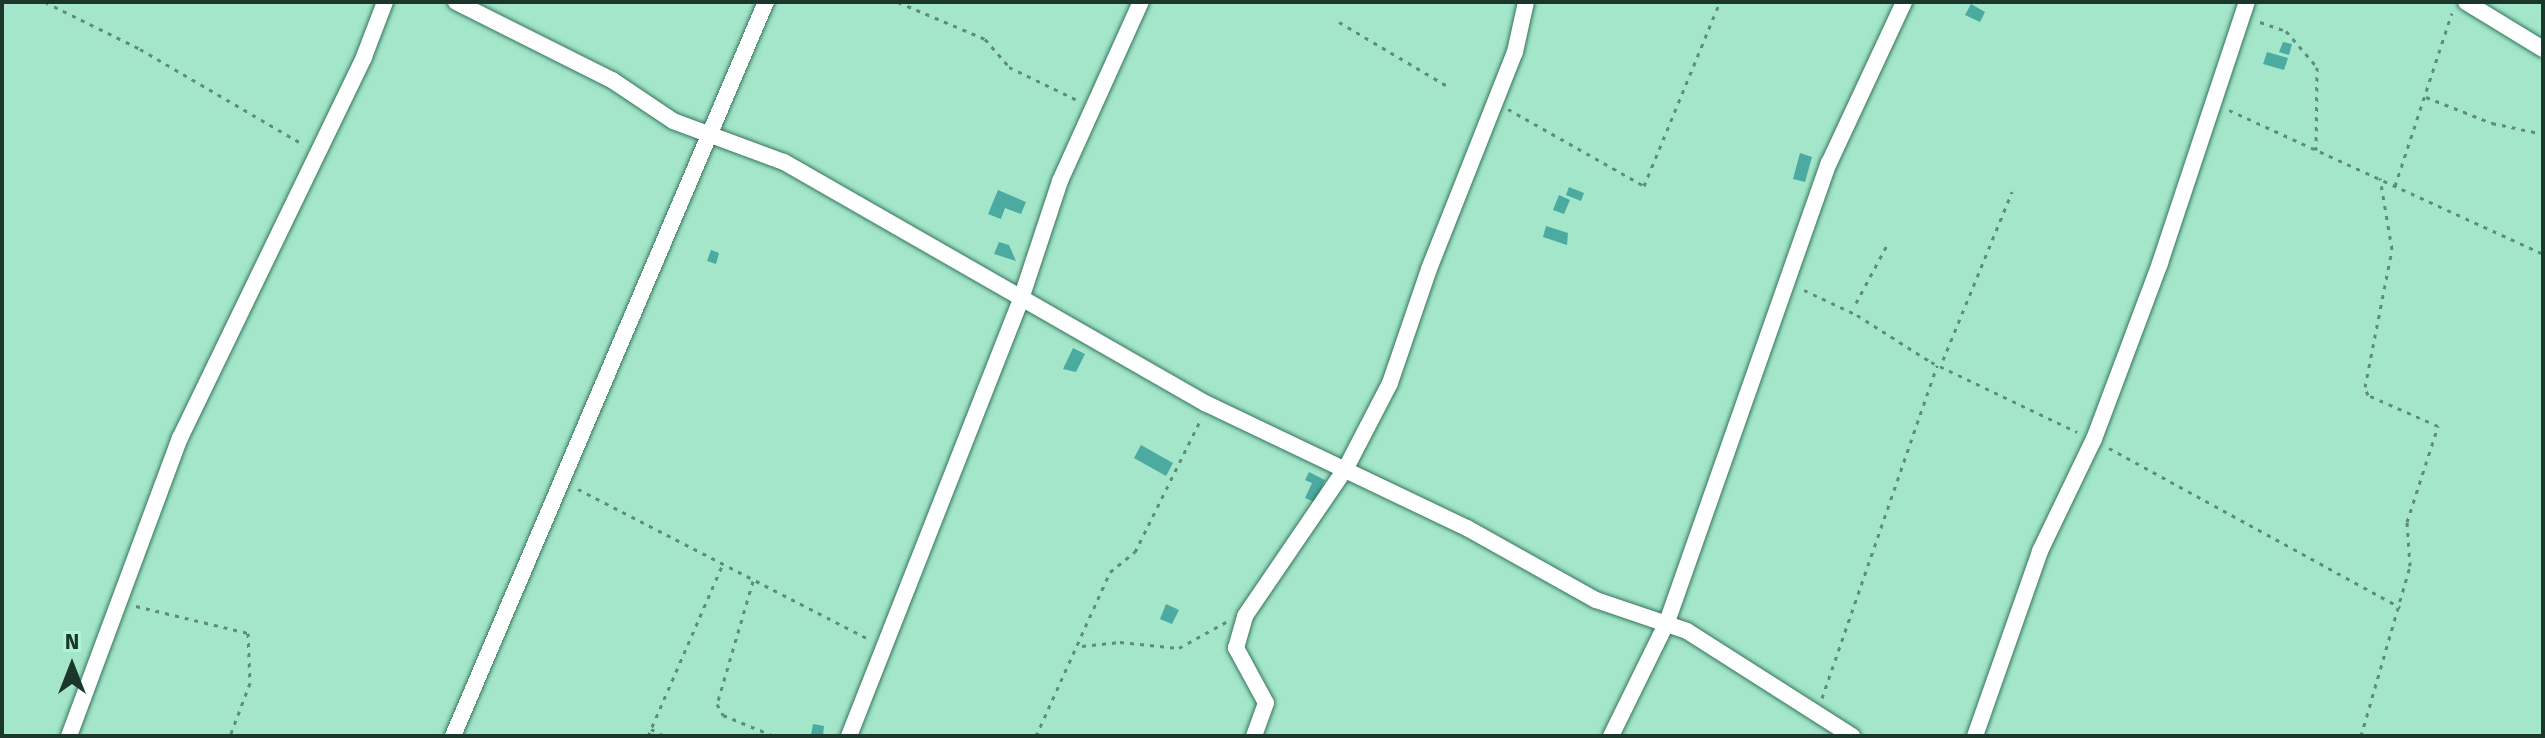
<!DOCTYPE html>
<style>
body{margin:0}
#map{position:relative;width:2545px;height:738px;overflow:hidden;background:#a3e6c9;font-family:"Fira Sans",sans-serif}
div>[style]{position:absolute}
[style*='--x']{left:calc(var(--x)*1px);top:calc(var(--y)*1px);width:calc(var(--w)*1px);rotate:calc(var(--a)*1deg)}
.building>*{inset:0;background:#4caba1}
.path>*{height:3px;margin-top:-1.5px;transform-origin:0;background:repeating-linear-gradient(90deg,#5e8d79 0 4px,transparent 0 10px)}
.roads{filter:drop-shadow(0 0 2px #34755d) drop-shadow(0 0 2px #34755d)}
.street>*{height:16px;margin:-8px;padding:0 8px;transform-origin:8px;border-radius:8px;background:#fff}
span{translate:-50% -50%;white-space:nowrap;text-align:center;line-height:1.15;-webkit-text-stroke:7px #b0f3d6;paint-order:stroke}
.frame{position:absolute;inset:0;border:4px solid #1b362b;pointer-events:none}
.north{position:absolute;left:32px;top:626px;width:80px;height:80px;-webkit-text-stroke:6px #b0f3d6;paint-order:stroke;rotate:0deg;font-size:22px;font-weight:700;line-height:32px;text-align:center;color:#1b362b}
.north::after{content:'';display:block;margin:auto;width:28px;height:36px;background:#1b362b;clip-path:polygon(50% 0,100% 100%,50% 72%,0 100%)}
</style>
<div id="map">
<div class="building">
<i style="clip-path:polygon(1971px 4px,1985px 12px,1980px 22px,1965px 15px)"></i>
<i style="clip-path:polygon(2283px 42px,2292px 44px,2289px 55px,2279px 52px)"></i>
<i style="clip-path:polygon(2267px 52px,2288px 58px,2284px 70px,2263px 64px)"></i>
<i style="clip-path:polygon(1800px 153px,1812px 157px,1805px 182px,1793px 179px)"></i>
<i style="clip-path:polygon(1569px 187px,1584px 193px,1581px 201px,1566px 195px)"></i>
<i style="clip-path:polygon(998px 190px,1026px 202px,1021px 214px,1005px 208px,1001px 219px,988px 214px)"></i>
<i style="clip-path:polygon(1559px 195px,1570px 200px,1564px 214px,1553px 210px)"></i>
<i style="clip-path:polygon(1546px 226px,1568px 233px,1567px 245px,1543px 237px)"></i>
<i style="clip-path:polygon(999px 242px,1009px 245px,1016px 261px,994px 254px)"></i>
<i style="clip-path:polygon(711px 250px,719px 253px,716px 264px,707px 261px)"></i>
<i style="clip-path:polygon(1073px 348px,1085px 354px,1076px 372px,1063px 369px)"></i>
<i style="clip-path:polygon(1141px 445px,1173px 463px,1166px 476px,1134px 458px)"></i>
<i style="clip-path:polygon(1309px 472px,1325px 480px,1315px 502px,1305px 498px,1312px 483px,1305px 480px)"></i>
<i style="clip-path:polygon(1166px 604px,1179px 610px,1172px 624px,1160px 619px)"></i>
<i style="clip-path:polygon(813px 724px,824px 726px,823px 736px,811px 735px)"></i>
</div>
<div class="path">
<i style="--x:45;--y:2;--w:106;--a:26.3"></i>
<i style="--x:140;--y:49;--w:190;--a:30.3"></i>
<i style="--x:898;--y:2;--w:95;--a:23"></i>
<i style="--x:985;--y:39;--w:37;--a:49"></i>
<i style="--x:1009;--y:67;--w:76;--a:25.9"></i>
<i style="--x:1339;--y:22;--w:128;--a:30.6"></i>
<i style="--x:2260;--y:22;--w:28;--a:19"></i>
<i style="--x:2286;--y:31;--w:48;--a:49.3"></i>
<i style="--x:2317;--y:67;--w:83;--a:90.7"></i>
<i style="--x:2426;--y:97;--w:71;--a:21.5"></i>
<i style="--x:2492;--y:123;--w:52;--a:12.2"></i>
<i style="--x:1508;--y:109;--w:156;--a:29.5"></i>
<i style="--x:1644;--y:186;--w:199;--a:-67.6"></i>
<i style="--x:2229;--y:110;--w:345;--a:24.6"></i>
<i style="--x:2395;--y:186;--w:182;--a:-71.8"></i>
<i style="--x:1804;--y:290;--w:59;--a:25.3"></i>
<i style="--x:1857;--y:315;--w:88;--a:32.4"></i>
<i style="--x:1931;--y:362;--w:162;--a:25.6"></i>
<i style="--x:1856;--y:303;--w:68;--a:-61.9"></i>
<i style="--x:1943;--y:360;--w:182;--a:-67.7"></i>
<i style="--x:2109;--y:448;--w:332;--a:28.7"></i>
<i style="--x:578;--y:489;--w:327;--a:27.3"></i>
<i style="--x:753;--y:581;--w:128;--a:106.3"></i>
<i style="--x:717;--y:704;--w:13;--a:61"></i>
<i style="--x:723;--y:715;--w:55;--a:22.4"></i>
<i style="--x:136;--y:606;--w:115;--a:13.6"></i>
<i style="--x:248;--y:633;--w:50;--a:87.7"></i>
<i style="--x:250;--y:683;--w:57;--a:110.7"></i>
<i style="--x:1082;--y:646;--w:38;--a:-6"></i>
<i style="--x:1120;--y:642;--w:59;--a:5.8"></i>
<i style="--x:1179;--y:648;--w:54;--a:-29"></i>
<i style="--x:1822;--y:698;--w:352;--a:-70.9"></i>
<i style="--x:651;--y:729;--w:15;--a:28"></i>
<i style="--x:648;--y:736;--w:185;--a:-66.5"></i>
<i style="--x:1036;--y:736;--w:180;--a:-65.7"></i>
<i style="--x:1110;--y:572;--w:32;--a:-39"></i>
<i style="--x:1135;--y:552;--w:148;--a:-63.6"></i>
<i style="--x:2361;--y:736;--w:177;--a:-73.9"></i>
<i style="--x:2410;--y:566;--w:44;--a:-93.9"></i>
<i style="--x:2407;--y:522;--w:101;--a:-72.1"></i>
<i style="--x:2438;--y:426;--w:77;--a:-156.1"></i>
<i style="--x:2368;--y:395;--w:9;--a:-111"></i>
<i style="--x:2365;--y:387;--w:141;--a:-78.9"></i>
<i style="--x:2392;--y:249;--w:72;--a:-99.6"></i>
</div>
<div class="roads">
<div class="street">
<i style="--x:456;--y:2;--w:174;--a:26.6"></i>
<i style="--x:612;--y:80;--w:73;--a:33.9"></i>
<i style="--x:673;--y:121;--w:118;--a:20.3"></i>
<i style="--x:784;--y:162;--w:487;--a:29.8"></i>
<i style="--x:1207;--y:404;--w:288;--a:25.5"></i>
<i style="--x:1467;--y:528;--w:148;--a:29.2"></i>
<i style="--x:1596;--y:600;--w:96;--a:18.8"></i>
<i style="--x:1687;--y:631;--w:196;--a:32.5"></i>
<i style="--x:2466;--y:2;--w:90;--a:31.4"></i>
<i style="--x:69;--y:736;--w:318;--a:-69.6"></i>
<i style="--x:180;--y:438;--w:423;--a:-64.2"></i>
<i style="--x:364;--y:57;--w:59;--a:-69.1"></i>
<i style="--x:453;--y:736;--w:798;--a:-66.91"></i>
<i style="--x:849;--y:736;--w:470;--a:-68.5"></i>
<i style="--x:1021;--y:299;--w:124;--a:-71.7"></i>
<i style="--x:1060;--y:181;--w:196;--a:-65.7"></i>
<i style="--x:1254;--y:736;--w:35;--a:-70"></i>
<i style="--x:1266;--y:703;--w:63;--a:-118.6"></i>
<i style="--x:1236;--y:648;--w:33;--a:-74"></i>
<i style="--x:1245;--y:616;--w:179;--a:-55.7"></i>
<i style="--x:1346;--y:468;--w:96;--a:-62.6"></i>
<i style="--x:1390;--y:383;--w:120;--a:-71.1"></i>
<i style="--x:1429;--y:269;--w:233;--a:-68.4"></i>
<i style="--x:1515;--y:52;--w:51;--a:-77.6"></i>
<i style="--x:1611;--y:736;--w:127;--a:-63.8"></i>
<i style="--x:1667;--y:622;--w:487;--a:-70.6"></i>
<i style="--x:1829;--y:163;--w:178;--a:-65"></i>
<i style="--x:1975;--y:736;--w:196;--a:-70.6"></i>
<i style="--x:2040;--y:551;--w:124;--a:-64.3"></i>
<i style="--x:2094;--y:439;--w:188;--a:-69.4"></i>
<i style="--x:2160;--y:263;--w:275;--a:-71.6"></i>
</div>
</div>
<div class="frame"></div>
<div class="north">N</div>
</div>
